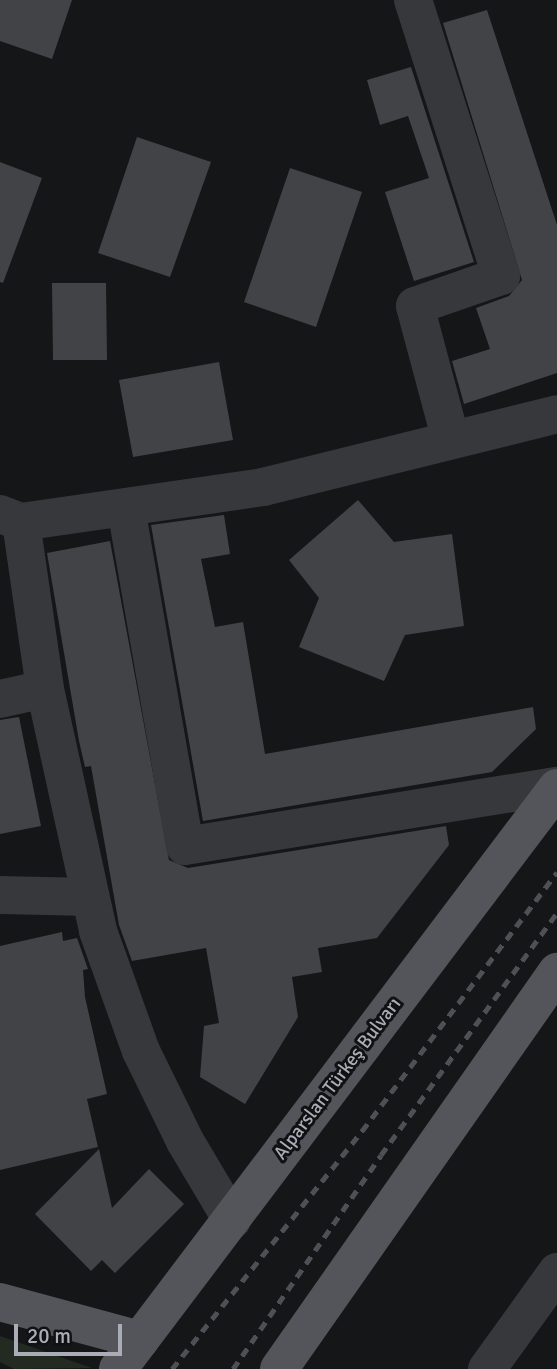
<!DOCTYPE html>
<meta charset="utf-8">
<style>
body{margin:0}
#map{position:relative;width:557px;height:1369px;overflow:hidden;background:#151617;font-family:Signika,sans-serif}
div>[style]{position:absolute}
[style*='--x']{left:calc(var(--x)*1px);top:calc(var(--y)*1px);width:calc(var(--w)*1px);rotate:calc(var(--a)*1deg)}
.green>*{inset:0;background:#222a22}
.building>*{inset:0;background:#424347}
.minor>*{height:38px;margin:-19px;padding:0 19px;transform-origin:19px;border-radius:19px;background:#37383c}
.major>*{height:38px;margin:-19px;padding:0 19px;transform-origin:19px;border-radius:19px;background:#53555b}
.rail>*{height:5px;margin-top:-2.5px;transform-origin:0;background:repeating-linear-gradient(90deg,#4e5055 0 9px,transparent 0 16px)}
span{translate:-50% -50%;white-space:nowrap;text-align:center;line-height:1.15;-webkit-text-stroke:6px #101112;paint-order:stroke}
.street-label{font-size:19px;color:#a8adb7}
.scale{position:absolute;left:14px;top:1324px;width:108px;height:32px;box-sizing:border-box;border:4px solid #a8adb7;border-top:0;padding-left:9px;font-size:21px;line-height:24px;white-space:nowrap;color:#a8adb7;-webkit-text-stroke:5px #101112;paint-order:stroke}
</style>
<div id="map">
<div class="green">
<i style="clip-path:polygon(0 1336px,92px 1368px,14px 1369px,0 1362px)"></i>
</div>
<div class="building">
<i style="clip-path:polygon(0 0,72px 0,52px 59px,0 41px)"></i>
<i style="clip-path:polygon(487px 10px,557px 225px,557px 373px,464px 404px,452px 361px,490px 349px,476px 308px,509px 296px,522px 280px,443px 23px)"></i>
<i style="clip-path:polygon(411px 67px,474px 262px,414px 281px,385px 192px,429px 178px,408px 116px,380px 125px,367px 80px)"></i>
<i style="clip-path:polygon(137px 137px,211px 162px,170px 277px,98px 253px)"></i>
<i style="clip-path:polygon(0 162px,42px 178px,3px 283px,0 282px)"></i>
<i style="clip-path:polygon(290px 168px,362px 192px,316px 327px,244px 302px)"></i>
<i style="clip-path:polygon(52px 283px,106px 283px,107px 360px,53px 360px)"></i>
<i style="clip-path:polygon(219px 362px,233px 440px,133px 457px,119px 380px)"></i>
<i style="clip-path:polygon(358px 500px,394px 542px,452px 534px,464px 626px,405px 635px,384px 681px,299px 647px,319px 598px,289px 560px)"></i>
<i style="clip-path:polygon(224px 515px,230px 554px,201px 559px,215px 627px,243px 622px,265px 754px,533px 707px,536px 729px,492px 772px,203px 821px,151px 525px)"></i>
<i style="clip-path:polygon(110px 541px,169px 860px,188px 868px,446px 826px,449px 845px,377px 938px,318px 948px,322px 972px,292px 977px,298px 1017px,245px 1104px,200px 1077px,204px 1026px,219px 1023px,206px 948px,132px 961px,119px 925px,91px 766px,85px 767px,79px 741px,47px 553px)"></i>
<i style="clip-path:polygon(19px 717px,41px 826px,0 834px,0 720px)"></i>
<i style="clip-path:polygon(62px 932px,63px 941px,77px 938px,88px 969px,83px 970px,85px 997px,107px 1094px,87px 1099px,98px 1147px,0 1170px,0 946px)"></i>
<i style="clip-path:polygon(99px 1149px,112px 1208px,149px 1169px,184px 1204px,115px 1273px,102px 1260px,91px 1271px,35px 1214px)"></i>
</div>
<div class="minor">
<i style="--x:413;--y:0;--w:290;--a:72.3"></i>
<i style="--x:501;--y:276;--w:91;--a:160.8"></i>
<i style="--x:415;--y:306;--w:139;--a:75"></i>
<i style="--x:126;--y:508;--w:343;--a:80.1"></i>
<i style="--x:185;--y:846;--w:377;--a:-9.2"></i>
<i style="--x:0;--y:514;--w:22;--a:21"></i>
<i style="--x:21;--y:522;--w:245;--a:-8.2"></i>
<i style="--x:263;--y:487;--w:303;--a:-13.9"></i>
<i style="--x:21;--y:522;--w:169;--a:81.8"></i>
<i style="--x:45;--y:689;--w:248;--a:77.6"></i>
<i style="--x:98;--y:931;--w:127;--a:70.3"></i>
<i style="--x:141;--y:1051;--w:100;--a:63.9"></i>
<i style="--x:185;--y:1141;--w:92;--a:59.3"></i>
<i style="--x:0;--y:699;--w:46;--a:-12.5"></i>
<i style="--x:0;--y:895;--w:90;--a:1.3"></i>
<i style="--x:487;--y:1369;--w:120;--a:-54.2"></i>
</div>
<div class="major">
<i style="--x:0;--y:1302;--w:145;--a:15.2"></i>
<i style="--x:118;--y:1369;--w:728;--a:-52.93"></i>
<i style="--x:279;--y:1369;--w:485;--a:-55"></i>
</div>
<div class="rail">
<i style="--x:172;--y:1369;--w:305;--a:-51.4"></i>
<i style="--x:362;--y:1131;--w:324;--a:-53"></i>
<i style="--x:233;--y:1369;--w:260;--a:-55.3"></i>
<i style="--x:381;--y:1155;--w:299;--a:-54"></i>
</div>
<div class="street-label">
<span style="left:338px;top:1079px;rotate:-53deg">Alparslan Türkeş Bulvarı</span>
</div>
<div class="scale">20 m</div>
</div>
